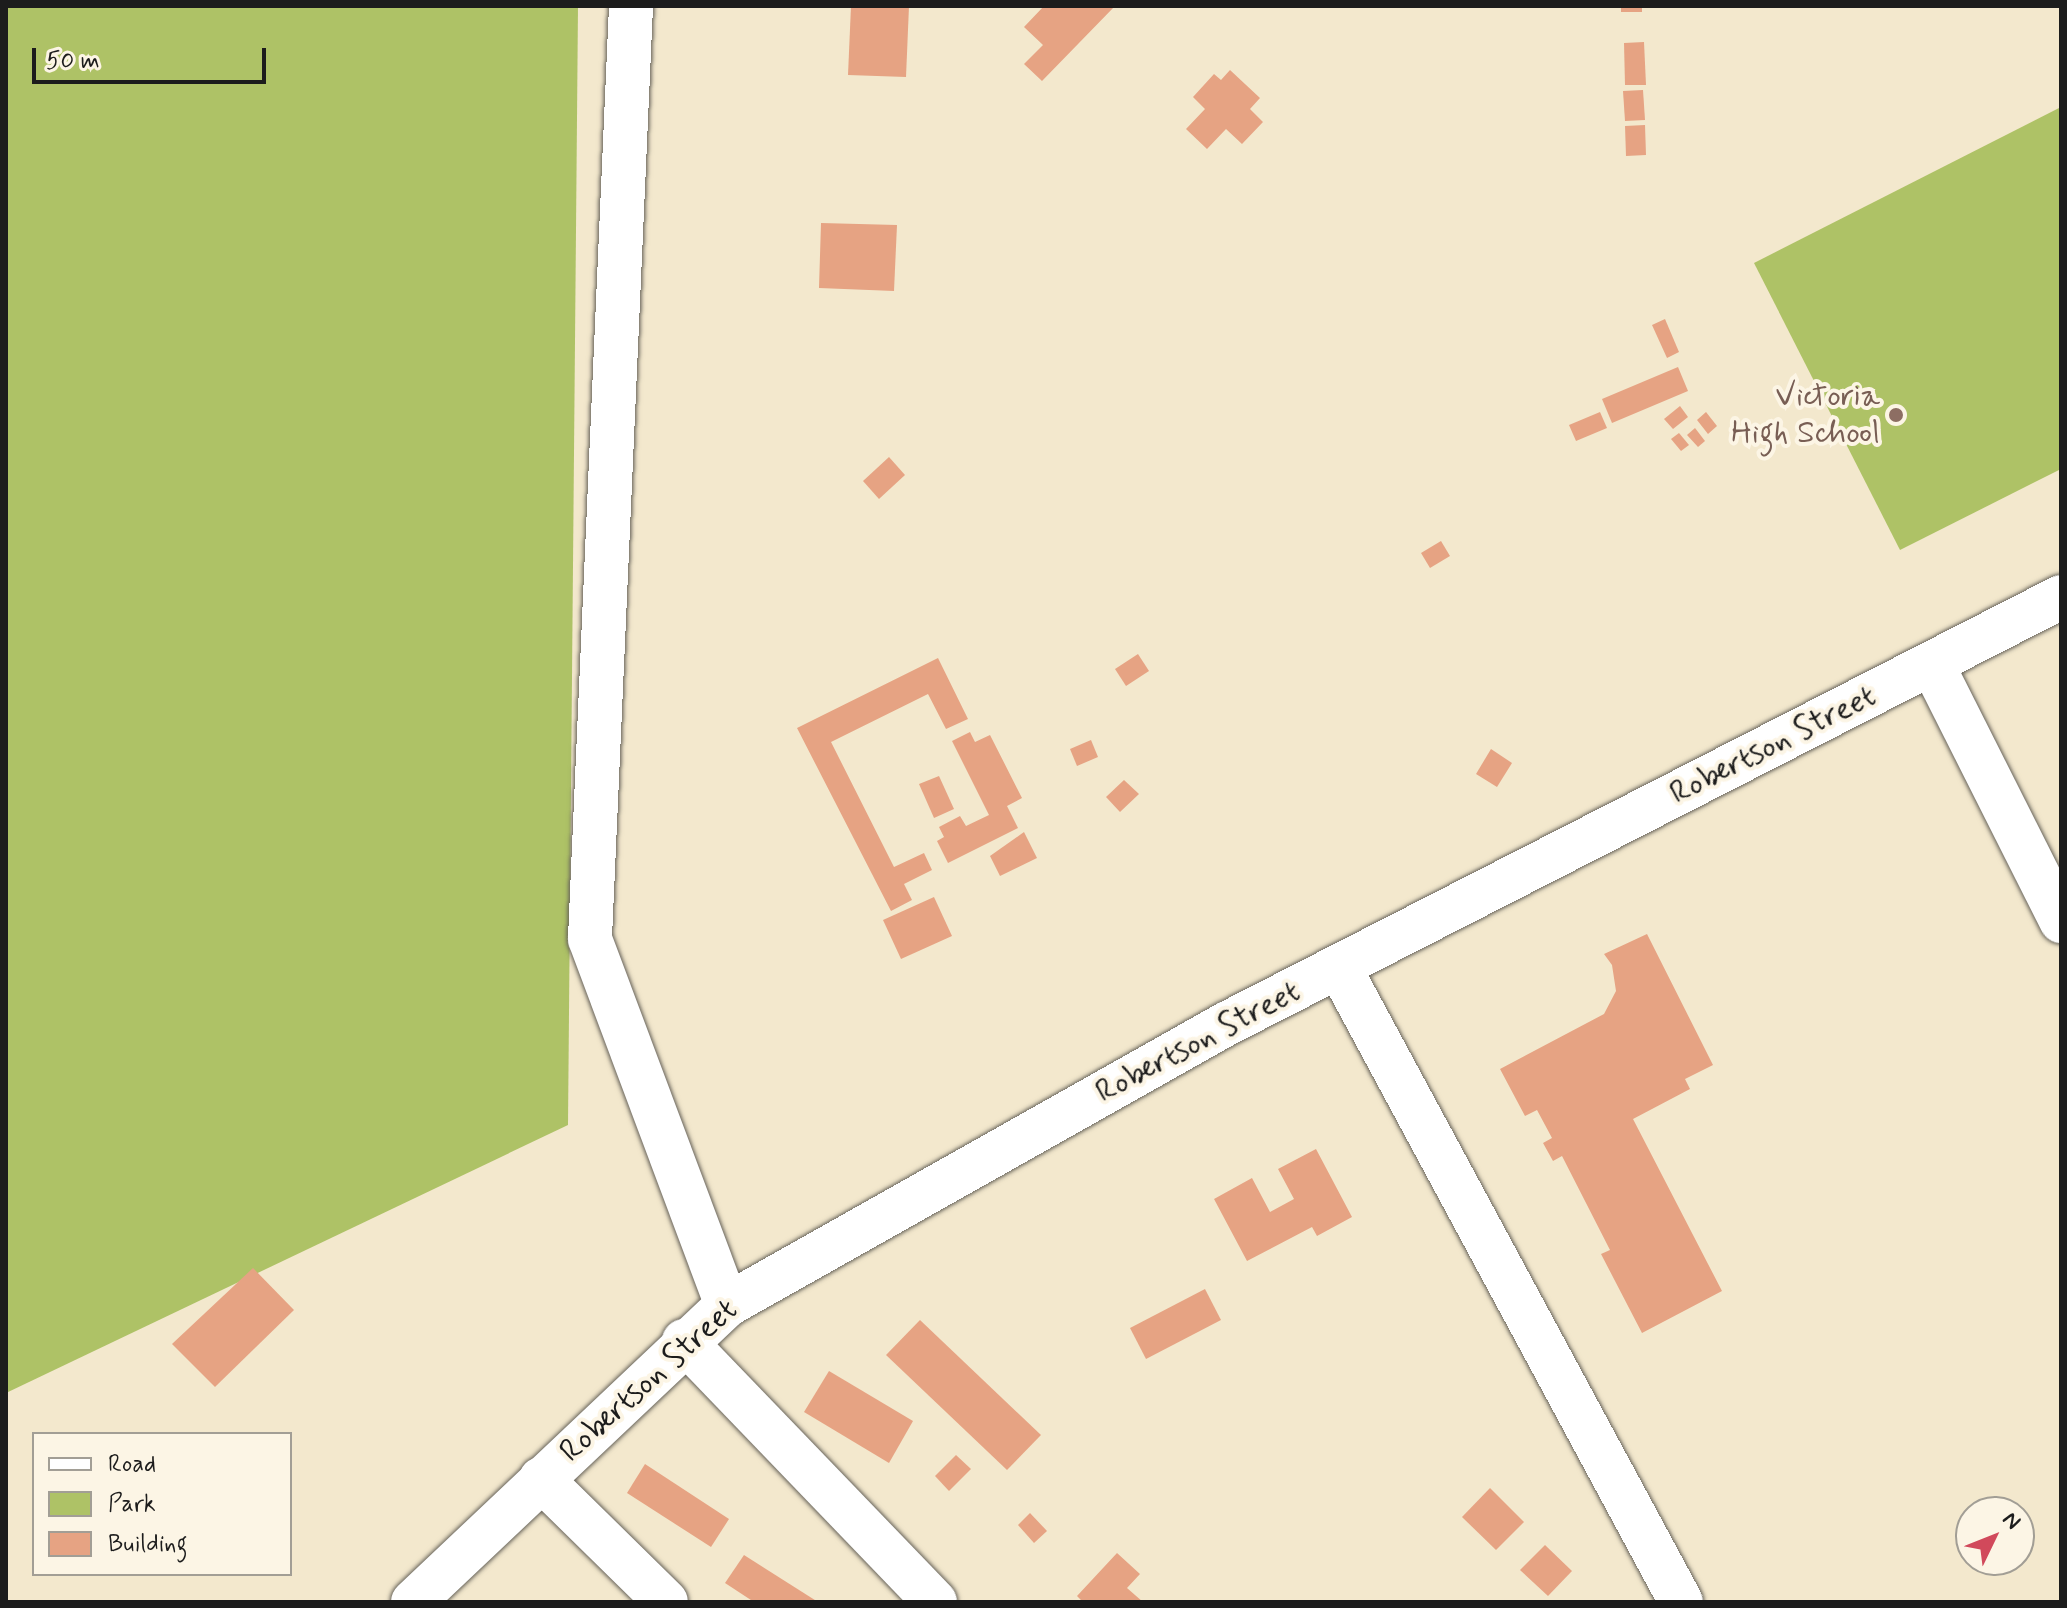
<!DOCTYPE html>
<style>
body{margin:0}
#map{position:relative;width:2067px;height:1608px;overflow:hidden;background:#f3e8cd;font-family:Mynerve,sans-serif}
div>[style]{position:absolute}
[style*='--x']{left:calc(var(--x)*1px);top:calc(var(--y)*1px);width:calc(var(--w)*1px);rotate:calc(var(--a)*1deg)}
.green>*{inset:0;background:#aec266}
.building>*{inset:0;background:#e6a383}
.roads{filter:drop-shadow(0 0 2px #67635a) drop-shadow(0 0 2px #67635a)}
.minor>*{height:44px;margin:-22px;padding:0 22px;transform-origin:22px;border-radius:22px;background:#fff}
.dots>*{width:22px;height:22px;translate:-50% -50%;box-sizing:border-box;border:4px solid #fcf5e5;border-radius:50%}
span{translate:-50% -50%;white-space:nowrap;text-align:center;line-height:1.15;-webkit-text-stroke:8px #fcf5e5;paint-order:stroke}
.education-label{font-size:32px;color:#785e54}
.right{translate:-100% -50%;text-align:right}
.street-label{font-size:32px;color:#1c1c1c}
.frame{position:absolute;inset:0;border:8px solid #1c1c1c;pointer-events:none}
.legend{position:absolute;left:32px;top:1432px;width:260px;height:144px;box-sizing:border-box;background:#fcf5e5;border:2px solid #a29e95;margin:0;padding:10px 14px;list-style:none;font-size:24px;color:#1c1c1c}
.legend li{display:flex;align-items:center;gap:16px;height:40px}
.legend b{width:40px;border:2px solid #a29e95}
.north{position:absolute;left:1955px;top:1496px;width:80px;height:80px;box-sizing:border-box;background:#fcf5e5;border:2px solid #a29e95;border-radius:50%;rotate:47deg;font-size:22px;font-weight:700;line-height:32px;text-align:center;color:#1c1c1c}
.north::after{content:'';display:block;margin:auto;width:28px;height:36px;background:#d1495b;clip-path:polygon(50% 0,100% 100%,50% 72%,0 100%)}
.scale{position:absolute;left:32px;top:48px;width:234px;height:36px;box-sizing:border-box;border:4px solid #1c1c1c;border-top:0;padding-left:10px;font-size:24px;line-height:28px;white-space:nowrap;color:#1c1c1c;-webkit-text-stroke:6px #fcf5e5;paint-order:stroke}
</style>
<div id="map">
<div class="green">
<i style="clip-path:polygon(6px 6px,578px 6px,568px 1125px,6px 1393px)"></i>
<i style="clip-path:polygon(2061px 107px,2061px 469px,1900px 550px,1754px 263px)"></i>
</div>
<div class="building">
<i style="clip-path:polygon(851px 6px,909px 6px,906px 77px,848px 75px)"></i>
<i style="clip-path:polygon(1044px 6px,1115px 6px,1042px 81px,1024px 64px,1043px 45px,1024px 27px)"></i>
<i style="clip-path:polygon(1621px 6px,1642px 6px,1642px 12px,1621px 12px)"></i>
<i style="clip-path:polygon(1644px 42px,1646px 85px,1625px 85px,1624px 43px)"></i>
<i style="clip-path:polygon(1230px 70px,1260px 98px,1250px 109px,1263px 122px,1242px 144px,1226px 129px,1207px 149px,1186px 129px,1205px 109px,1193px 97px,1214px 74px,1221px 80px)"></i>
<i style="clip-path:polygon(1643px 90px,1645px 120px,1625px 121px,1623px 91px)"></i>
<i style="clip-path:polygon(1645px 125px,1646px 155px,1626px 156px,1625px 126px)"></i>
<i style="clip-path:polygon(821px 223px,897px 225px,894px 291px,819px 288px)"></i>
<i style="clip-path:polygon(1665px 319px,1679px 352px,1667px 358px,1652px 325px)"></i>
<i style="clip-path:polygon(1678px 367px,1688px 391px,1612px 423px,1602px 399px)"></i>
<i style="clip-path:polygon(1680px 406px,1688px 417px,1673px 429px,1664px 419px)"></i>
<i style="clip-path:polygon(1600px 412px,1607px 428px,1576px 441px,1569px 425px)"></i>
<i style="clip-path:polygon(1706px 412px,1717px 426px,1708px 434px,1697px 420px)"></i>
<i style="clip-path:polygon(1695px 428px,1705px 441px,1698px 447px,1687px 435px)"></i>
<i style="clip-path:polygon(1679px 433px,1689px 445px,1681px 451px,1671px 439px)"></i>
<i style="clip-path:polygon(889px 457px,905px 475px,879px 499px,863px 481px)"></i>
<i style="clip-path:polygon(1441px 541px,1450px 556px,1430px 568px,1421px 553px)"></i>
<i style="clip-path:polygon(1138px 654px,1149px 671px,1126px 686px,1115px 669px)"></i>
<i style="clip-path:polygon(938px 658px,968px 719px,946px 729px,928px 694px,831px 742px,894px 867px,924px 853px,932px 870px,904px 884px,912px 900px,891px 911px,797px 728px)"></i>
<i style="clip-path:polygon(970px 732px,975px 742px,990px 735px,1022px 798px,1007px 806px,1018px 828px,948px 863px,937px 841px,944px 837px,939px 827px,960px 816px,966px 826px,989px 815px,952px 741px)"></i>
<i style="clip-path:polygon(1091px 740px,1098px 757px,1077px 766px,1070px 749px)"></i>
<i style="clip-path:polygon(1491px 749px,1512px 763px,1497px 787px,1476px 774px)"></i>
<i style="clip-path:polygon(939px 776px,954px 809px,934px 818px,919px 784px)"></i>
<i style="clip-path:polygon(1124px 780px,1139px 794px,1120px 812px,1106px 797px)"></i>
<i style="clip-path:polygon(1024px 832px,1037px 858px,1000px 876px,990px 856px)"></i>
<i style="clip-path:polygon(934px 897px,952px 936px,901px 959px,883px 920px)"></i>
<i style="clip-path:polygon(1647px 934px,1713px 1065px,1685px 1079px,1690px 1089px,1633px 1119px,1722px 1291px,1642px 1333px,1601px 1254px,1610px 1250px,1562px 1156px,1553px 1161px,1543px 1143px,1552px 1138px,1537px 1110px,1525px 1116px,1500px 1069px,1604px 1014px,1616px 991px,1612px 965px,1604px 954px)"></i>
<i style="clip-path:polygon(1316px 1149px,1352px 1217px,1317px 1236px,1312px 1227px,1247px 1261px,1214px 1199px,1252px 1178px,1270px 1212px,1294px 1199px,1278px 1169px)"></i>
<i style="clip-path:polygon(253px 1268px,294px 1310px,215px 1387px,172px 1344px)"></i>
<i style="clip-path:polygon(1205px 1289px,1221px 1320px,1146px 1359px,1130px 1328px)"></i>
<i style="clip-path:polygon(920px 1320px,1041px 1435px,1007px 1470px,886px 1355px)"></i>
<i style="clip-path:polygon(829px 1371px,913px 1421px,889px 1463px,804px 1412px)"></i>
<i style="clip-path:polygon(956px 1455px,971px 1469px,949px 1491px,935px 1476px)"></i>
<i style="clip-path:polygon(645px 1464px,729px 1519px,711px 1547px,627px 1493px)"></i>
<i style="clip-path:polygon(1490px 1488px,1524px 1522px,1496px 1550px,1462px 1517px)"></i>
<i style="clip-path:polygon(1030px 1513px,1047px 1531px,1034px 1543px,1018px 1525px)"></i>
<i style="clip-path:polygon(1545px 1545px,1572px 1571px,1548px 1596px,1520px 1570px)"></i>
<i style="clip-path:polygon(1117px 1553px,1140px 1574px,1127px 1588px,1143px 1602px,1083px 1602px,1077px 1596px)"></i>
<i style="clip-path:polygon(744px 1555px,818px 1602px,754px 1602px,725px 1583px)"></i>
</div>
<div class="roads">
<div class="minor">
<i style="--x:631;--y:6;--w:934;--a:92.52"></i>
<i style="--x:590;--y:939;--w:391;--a:69.5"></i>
<i style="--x:1932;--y:664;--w:288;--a:63.3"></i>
<i style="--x:1339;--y:967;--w:721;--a:61.69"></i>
<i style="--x:684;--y:1341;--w:362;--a:46.1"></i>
<i style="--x:541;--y:1479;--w:175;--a:44.5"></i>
<i style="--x:413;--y:1602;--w:432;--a:-43.4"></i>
<i style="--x:727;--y:1305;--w:573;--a:-29.39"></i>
<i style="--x:1226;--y:1024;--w:938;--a:-27.08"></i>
</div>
</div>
<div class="dots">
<i style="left:1896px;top:415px;background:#8d6e63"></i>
</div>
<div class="education-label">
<span class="right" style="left:1880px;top:415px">Victoria<br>High School</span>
</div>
<div class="street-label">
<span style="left:1773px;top:745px;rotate:-27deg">Robertson Street</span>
<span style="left:1198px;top:1042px;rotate:-28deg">Robertson Street</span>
<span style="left:649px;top:1381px;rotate:-42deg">Robertson Street</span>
</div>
<div class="frame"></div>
<ul class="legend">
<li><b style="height:10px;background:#fff"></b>Road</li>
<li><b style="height:22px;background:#aec266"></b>Park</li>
<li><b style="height:22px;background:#e6a383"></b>Building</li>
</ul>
<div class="north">N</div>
<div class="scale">50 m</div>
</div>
